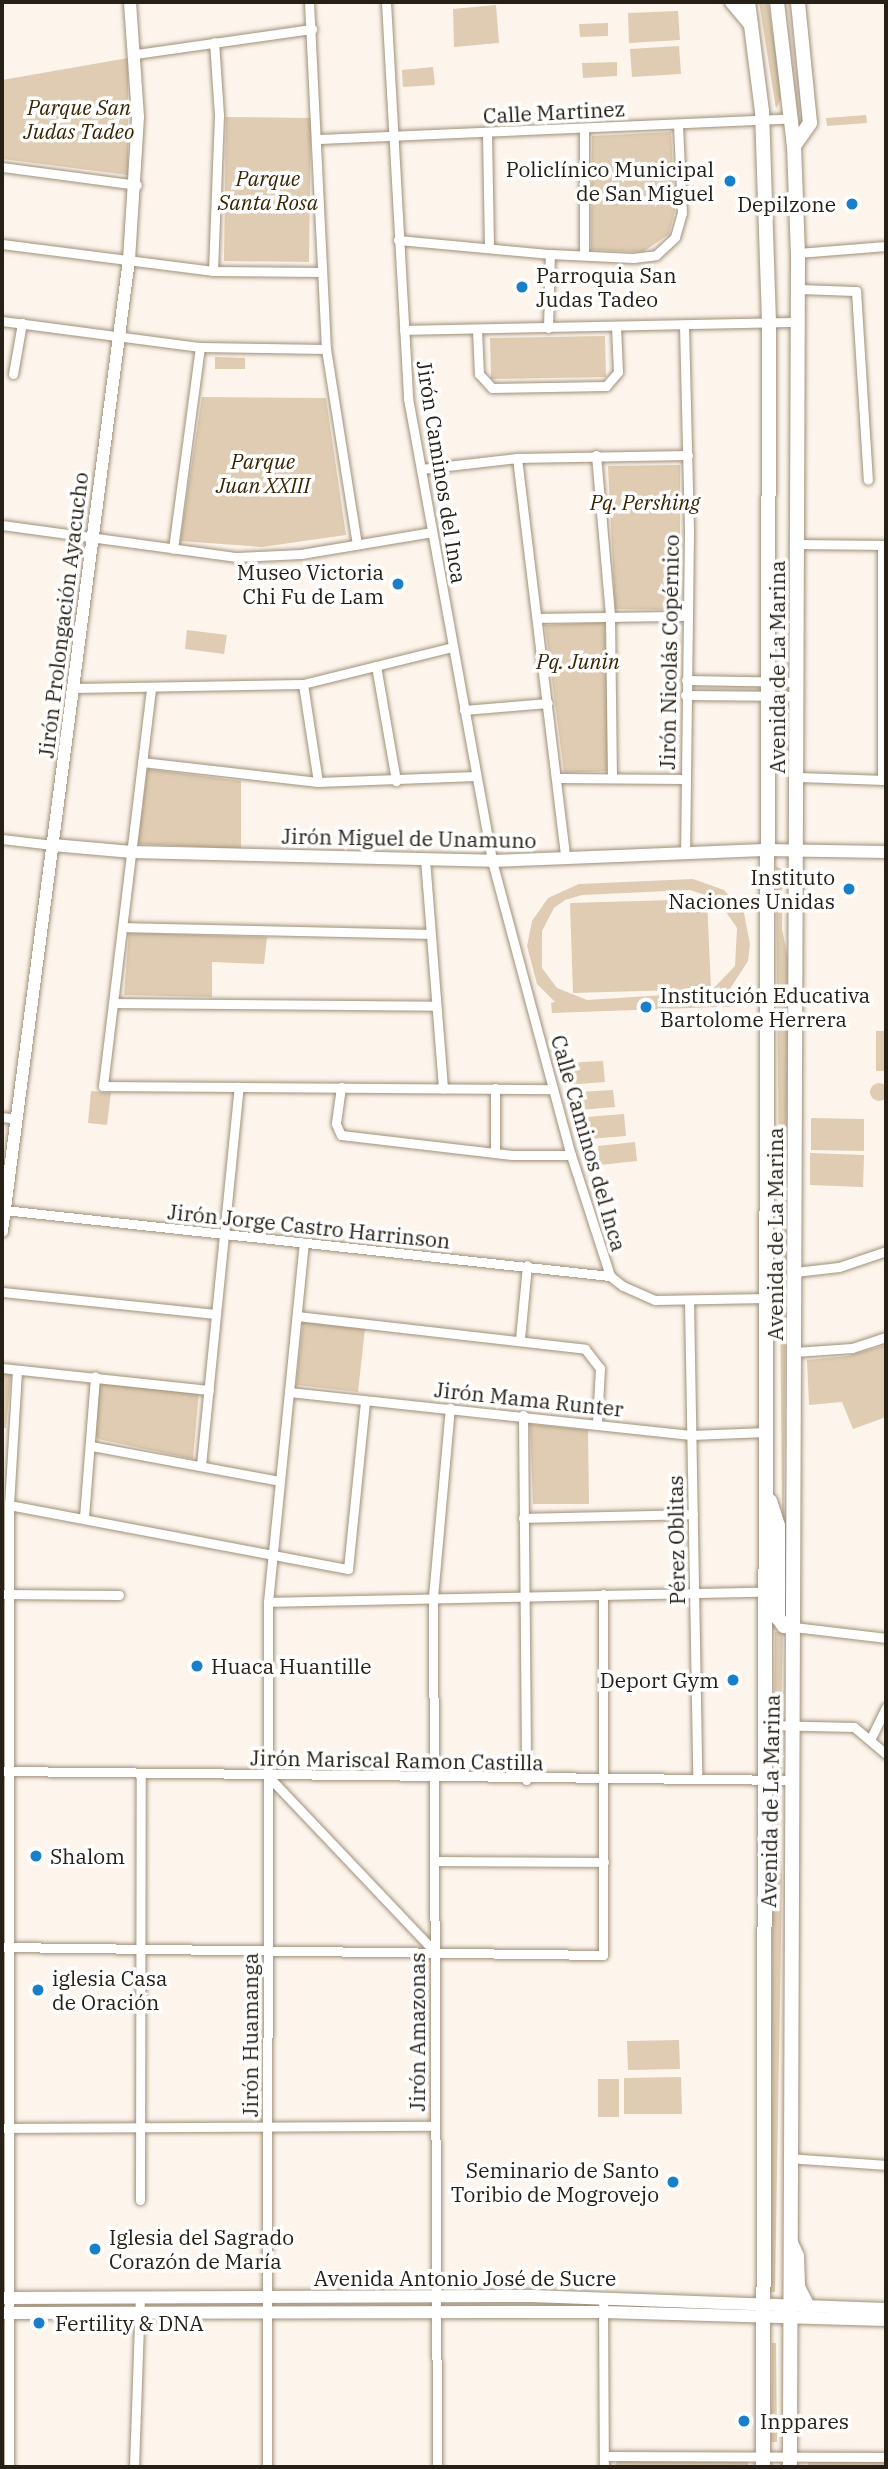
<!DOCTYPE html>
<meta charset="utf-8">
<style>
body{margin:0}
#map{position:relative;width:888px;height:2469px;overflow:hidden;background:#fdf5ec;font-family:"IBM Plex Serif",serif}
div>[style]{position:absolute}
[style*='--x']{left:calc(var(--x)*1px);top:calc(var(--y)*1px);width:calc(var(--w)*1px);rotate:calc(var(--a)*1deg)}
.green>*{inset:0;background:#dfccb2}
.round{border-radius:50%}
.roads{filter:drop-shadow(0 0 2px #a0907a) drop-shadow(0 0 2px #a0907a)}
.street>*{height:9px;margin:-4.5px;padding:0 4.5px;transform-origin:4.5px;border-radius:4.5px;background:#fff}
.secondary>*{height:12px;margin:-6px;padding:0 6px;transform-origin:6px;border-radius:6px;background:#fff}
.primary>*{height:14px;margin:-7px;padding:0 7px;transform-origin:7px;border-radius:7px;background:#fff}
.dots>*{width:19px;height:19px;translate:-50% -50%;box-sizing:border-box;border:4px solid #fff;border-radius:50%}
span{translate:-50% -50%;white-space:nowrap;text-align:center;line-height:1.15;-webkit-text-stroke:7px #fff;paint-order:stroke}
.park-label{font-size:21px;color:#392402;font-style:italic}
.street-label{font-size:21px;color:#262017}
.poi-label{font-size:21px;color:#262017}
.right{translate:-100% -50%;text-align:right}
.left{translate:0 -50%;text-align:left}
.frame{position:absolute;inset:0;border:4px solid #262017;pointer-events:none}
</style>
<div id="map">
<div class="green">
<i style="clip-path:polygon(759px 2px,768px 2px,782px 96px,776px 109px)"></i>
<i style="clip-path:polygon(496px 5px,499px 43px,454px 47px,453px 9px)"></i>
<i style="clip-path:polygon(678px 11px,680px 40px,629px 43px,628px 13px)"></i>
<i style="clip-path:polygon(608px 23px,608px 36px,580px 37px,579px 24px)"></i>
<i style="clip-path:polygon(679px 46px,681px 74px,632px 77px,630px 49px)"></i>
<i style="clip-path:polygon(128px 58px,128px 175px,2px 159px,2px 80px)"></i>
<i style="clip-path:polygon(617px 62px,617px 76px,583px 78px,582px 63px)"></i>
<i style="clip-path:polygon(433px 67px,435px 85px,403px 87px,402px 70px)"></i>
<i style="clip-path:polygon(866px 115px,867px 123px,827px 126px,826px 118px)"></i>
<i style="clip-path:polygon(226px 117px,311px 118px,309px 262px,224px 261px)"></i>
<i style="clip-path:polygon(671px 132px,675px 211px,669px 234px,643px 252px,591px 250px,592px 136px)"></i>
<i style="clip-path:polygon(605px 336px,606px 377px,491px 379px,490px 338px)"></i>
<i style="clip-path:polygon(215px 357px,245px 358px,245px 369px,215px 369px)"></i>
<i style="clip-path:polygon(202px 397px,326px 398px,346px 535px,262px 547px,180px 541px)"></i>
<i style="clip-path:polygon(680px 465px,680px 610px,615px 609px,608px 466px)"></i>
<i style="clip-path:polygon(605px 622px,608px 771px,564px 773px,545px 625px)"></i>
<i style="clip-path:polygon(187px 630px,227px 635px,224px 654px,185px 649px)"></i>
<i style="clip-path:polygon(147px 769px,241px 781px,241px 849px,138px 844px)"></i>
<i style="clip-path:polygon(776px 867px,783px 869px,782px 929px,788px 958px,783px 1615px)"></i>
<i style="clip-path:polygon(evenodd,693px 879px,724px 890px,744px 913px,750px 944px,748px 961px,726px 995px,743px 995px,744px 1006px,552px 1013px,551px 1003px,555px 1002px,537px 984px,527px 946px,532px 921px,548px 898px,579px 884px,693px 879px,690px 890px,717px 899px,737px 928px,735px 966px,710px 992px,587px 1000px,557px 988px,542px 968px,542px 931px,554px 908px,565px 900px,582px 895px,690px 890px)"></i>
<i style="clip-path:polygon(707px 899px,711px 989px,573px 993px,570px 903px)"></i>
<i style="clip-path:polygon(129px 933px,267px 937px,264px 964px,212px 962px,212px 997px,124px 995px)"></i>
<i style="clip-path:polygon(876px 1031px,886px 1031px,886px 1071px,876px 1071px)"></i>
<i style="clip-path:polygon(603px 1061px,605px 1082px,566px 1085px,565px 1063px)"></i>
<i class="round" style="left:870px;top:1083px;width:18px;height:18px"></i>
<i style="clip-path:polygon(613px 1090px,615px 1107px,579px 1110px,578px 1092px)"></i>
<i style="clip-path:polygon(91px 1091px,111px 1093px,107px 1125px,88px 1123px)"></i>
<i style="clip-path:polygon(624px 1114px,626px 1136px,589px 1139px,587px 1117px)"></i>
<i style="clip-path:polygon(811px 1118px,864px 1119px,864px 1151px,811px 1150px)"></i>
<i style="clip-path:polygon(635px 1142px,637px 1161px,600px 1165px,598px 1146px)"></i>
<i style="clip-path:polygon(810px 1153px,864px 1155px,863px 1187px,810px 1185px)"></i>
<i style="clip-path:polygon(303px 1322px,365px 1329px,358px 1392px,296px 1385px)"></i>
<i style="clip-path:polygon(886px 1345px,886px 1417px,853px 1429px,842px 1402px,809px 1405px,807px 1360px,847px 1356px)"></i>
<i style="clip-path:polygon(2px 1373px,11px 1374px,6px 1428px,2px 1428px)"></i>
<i style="clip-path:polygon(104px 1383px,199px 1391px,193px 1459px,98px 1439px,94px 1434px,99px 1386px)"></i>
<i style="clip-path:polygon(530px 1424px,588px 1430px,589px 1504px,533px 1504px)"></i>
<i style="clip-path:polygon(783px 1631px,781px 1716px,774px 1716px,775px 1632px)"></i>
<i style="clip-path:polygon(776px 1732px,782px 1733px,782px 1774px,774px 1774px)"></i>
<i style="clip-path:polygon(773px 1793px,777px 1793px,782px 1877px,775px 2292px,770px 2292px)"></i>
<i style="clip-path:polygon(679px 2040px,680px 2069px,628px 2070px,627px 2041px)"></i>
<i style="clip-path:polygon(681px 2077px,682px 2114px,624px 2114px,624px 2078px)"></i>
<i style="clip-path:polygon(598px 2079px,619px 2079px,619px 2117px,598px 2117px)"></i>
<i style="clip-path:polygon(772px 2343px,776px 2343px,777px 2442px,771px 2442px)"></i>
<i style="clip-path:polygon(618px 2460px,748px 2460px,748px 2467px,614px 2467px)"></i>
<i style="clip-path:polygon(808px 2460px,886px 2461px,886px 2467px,808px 2467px)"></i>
</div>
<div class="roads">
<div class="street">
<i style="--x:309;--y:2;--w:347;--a:87.2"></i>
<i style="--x:326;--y:349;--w:198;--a:81"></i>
<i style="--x:386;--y:2;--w:397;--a:86.8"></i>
<i style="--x:408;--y:398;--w:471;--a:79.7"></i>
<i style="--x:492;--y:861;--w:304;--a:75"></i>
<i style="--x:571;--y:1155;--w:127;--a:72.1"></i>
<i style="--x:610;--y:1276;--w:16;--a:38"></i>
<i style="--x:623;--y:1286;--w:35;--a:24"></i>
<i style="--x:655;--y:1300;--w:112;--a:-1"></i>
<i style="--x:136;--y:54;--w:178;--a:-8.1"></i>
<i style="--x:487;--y:133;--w:114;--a:89"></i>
<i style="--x:318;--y:139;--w:473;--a:-2.5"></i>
<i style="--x:2;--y:167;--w:136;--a:7.6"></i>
<i style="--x:398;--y:240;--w:153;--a:5.3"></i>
<i style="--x:550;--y:254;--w:83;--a:2.8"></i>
<i style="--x:633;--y:258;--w:23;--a:-7"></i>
<i style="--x:656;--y:255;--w:26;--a:-43"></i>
<i style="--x:675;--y:237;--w:25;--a:-74"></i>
<i style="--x:682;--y:213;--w:89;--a:-92.6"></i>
<i style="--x:2;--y:244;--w:213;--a:7.3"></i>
<i style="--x:213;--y:271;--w:108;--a:0.5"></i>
<i style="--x:798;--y:253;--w:88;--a:-4.5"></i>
<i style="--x:584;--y:255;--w:127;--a:-90"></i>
<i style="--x:213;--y:271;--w:156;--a:-87.8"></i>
<i style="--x:219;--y:115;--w:73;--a:-93.9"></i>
<i style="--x:798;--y:289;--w:58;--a:2"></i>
<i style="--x:856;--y:291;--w:189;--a:86.4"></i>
<i style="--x:2;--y:321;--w:200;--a:7.5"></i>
<i style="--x:200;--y:347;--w:126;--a:0.9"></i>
<i style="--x:684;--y:325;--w:207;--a:88.6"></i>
<i style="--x:689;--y:532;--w:321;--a:90.7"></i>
<i style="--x:548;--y:328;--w:74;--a:-88.5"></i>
<i style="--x:477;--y:329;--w:45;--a:87.5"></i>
<i style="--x:479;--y:374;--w:19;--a:47"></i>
<i style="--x:492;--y:388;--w:114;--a:-1"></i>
<i style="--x:606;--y:386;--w:18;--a:-49"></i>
<i style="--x:618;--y:372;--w:46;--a:-92.5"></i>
<i style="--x:404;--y:330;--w:394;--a:-1.2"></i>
<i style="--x:13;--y:374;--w:52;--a:-80"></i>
<i style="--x:596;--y:455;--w:162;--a:85"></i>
<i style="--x:610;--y:616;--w:162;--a:89.3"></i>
<i style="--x:517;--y:458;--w:402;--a:83.1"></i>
<i style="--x:421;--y:469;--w:97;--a:-6.5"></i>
<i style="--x:517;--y:458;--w:171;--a:-1"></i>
<i style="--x:2;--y:525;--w:237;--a:7.8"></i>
<i style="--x:237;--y:557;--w:64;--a:-2.7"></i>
<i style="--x:301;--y:554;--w:133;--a:-9.5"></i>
<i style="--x:798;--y:544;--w:87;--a:0.7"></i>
<i style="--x:173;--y:549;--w:204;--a:-82.4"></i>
<i style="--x:537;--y:618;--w:150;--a:-0.8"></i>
<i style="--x:376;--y:666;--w:117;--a:80.1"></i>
<i style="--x:686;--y:680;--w:112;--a:1"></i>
<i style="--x:303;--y:684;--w:99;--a:81.3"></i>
<i style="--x:74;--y:688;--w:229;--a:-1"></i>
<i style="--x:303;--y:684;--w:154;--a:-13.9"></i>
<i style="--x:151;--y:689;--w:400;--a:96.9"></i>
<i style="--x:103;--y:1086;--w:450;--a:0.4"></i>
<i style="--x:685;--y:695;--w:113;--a:0.5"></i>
<i style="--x:464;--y:710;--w:84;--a:-4.8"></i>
<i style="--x:142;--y:762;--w:177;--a:6.5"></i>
<i style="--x:318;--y:782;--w:158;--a:-2.2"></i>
<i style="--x:798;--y:777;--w:87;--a:2"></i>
<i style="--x:556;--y:778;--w:129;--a:0.4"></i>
<i style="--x:882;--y:780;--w:235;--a:-90"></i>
<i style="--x:2;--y:839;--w:51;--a:6.7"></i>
<i style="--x:425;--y:859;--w:230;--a:85.5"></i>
<i style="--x:123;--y:927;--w:306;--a:1.3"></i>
<i style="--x:114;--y:1003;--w:321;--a:0.5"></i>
<i style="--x:341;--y:1087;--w:37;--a:98"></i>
<i style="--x:336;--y:1124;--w:12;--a:66"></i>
<i style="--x:341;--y:1135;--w:172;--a:6.7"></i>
<i style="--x:512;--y:1155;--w:59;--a:0"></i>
<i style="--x:2;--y:1117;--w:14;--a:8"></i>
<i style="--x:495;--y:1153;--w:65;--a:-90"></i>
<i style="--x:4;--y:1210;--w:610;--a:6.22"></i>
<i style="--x:795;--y:1272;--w:44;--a:-6.5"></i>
<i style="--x:839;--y:1267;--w:50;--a:-18.8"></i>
<i style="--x:2;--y:1292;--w:215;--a:5.9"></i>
<i style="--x:689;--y:1300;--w:479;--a:89"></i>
<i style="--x:297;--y:1316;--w:290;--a:6.5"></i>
<i style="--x:585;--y:1349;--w:24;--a:52"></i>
<i style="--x:600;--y:1368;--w:54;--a:93.2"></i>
<i style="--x:520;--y:1339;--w:74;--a:-84.6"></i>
<i style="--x:795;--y:1352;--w:57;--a:-4"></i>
<i style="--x:852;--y:1348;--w:36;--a:-18"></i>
<i style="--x:2;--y:1368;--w:208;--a:6.1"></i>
<i style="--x:289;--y:1392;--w:404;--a:6.1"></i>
<i style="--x:691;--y:1435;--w:75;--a:-2.3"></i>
<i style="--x:523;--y:1415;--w:365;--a:89.5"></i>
<i style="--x:91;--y:1446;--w:191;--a:10.5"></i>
<i style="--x:201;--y:1465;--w:380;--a:-84.3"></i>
<i style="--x:9;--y:1505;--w:345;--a:10.7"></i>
<i style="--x:348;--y:1569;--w:169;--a:-84.2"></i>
<i style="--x:84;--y:1517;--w:141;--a:-85.5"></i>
<i style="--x:523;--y:1518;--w:170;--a:-1.3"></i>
<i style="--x:2;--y:1594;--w:117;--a:0.5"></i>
<i style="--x:268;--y:1602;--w:498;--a:-1.2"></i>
<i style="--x:794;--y:1627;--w:93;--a:6.8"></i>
<i style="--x:764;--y:1725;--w:90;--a:1.3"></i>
<i style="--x:854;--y:1727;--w:42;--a:40.2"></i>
<i style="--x:871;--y:1738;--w:34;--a:-64"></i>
<i style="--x:2;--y:1771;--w:789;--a:0.65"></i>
<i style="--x:267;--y:1775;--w:244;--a:46.5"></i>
<i style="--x:435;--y:1861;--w:169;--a:0.3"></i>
<i style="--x:2;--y:1947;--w:601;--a:0.76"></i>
<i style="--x:603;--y:1955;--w:361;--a:-90"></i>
<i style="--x:3;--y:2128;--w:432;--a:-0.3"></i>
<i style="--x:788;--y:2158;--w:98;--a:4.1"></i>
<i style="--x:140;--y:2200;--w:425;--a:-89.9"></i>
<i style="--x:603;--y:2298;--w:169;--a:89.7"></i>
<i style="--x:604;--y:2456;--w:282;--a:0.2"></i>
<i style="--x:9;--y:2467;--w:962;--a:-90"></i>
<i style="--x:9;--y:1505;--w:135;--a:-86.6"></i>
<i style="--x:134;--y:2467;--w:169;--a:-88"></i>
<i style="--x:267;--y:2467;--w:865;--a:-89.93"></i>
<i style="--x:268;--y:1602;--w:361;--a:-84.3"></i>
<i style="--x:437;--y:2467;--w:870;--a:-90.26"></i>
<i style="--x:433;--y:1597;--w:190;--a:-84.9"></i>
</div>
<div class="secondary">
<i style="--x:53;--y:845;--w:79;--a:5.1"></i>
<i style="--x:132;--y:852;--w:360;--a:1.4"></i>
<i style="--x:492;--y:861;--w:272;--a:-2.3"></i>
<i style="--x:764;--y:850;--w:122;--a:0.9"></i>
<i style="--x:2;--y:1231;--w:979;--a:-82.55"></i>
<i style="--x:129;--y:260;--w:143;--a:-86.4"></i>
<i style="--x:138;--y:117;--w:115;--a:-94"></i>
<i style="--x:2;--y:2298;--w:529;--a:-0.22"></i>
<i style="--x:531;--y:2296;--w:355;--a:2.1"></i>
<i style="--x:2;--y:2313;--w:601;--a:-0.1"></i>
<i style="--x:603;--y:2312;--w:283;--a:1.6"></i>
</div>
<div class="primary">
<i style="--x:732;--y:2;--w:30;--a:50"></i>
<i style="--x:748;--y:2;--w:110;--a:82.7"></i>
<i style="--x:762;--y:111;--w:213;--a:88.1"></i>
<i style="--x:769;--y:324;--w:2143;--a:90.16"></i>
<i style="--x:777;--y:2;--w:145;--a:83.3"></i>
<i style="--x:794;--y:146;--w:107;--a:87.9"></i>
<i style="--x:798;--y:253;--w:2214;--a:90.21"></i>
<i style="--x:794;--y:146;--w:28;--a:-55"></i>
<i style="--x:810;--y:123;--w:122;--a:-95.7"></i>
<i style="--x:770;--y:1501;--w:26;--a:72"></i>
<i style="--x:778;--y:1526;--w:92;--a:90"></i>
<i style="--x:778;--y:1618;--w:10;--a:53"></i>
<i style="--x:784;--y:1626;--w:10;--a:6"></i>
<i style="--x:791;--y:2243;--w:14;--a:65"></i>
<i style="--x:797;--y:2256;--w:31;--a:88"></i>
<i style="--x:798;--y:2287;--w:20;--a:63"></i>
</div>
</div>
<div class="dots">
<i style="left:730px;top:181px;background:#187fca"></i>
<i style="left:852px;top:204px;background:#187fca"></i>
<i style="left:522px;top:287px;background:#187fca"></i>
<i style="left:398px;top:584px;background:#187fca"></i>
<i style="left:849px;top:889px;background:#187fca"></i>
<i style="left:646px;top:1007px;background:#187fca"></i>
<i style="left:197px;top:1666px;background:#187fca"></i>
<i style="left:733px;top:1680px;background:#187fca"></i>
<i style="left:36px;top:1856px;background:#187fca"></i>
<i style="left:38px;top:1990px;background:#187fca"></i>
<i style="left:673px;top:2182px;background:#187fca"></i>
<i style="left:95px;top:2249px;background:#187fca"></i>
<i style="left:39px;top:2323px;background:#187fca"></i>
<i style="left:744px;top:2421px;background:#187fca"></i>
</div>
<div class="park-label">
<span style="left:79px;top:119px">Parque San<br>Judas Tadeo</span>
<span style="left:268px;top:190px">Parque<br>Santa Rosa</span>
<span style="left:263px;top:473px">Parque<br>Juan XXIII</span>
<span style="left:645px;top:502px">Pq. Pershing</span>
<span style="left:578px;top:661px">Pq. Junin</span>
</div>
<div class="street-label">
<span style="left:554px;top:112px;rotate:-3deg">Calle Martinez</span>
<span style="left:442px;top:472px;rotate:81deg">Jirón Caminos del Inca</span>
<span style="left:63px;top:615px;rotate:-83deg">Jirón Prolongación Ayacucho</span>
<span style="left:669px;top:652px;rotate:-89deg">Jirón Nicolás Copérnico</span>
<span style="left:777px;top:667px;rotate:-90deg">Avenida de La Marina</span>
<span style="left:409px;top:838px;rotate:1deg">Jirón Miguel de Unamuno</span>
<span style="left:589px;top:1143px;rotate:74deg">Calle Caminos del Inca</span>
<span style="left:309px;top:1226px;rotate:6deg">Jirón Jorge Castro Harrinson</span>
<span style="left:775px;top:1234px;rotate:-90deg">Avenida de La Marina</span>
<span style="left:529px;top:1399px;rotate:6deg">Jirón Mama Runter</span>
<span style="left:676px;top:1540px;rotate:-91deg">Pérez Oblitas</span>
<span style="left:397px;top:1760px;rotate:1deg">Jirón Mariscal Ramon Castilla</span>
<span style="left:770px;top:1801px;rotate:-89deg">Avenida de La Marina</span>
<span style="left:417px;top:2032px;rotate:-90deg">Jirón Amazonas</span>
<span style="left:250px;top:2035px;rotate:-90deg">Jirón Huamanga</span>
<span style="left:465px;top:2278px">Avenida Antonio José de Sucre</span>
</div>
<div class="poi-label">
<span class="right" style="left:714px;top:181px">Policlínico Municipal<br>de San Miguel</span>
<span class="right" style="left:836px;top:204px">Depilzone</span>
<span class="left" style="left:536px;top:287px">Parroquia San<br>Judas Tadeo</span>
<span class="right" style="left:384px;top:584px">Museo Victoria<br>Chi Fu de Lam</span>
<span class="right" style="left:835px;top:889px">Instituto<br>Naciones Unidas</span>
<span class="left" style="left:660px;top:1007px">Institución Educativa<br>Bartolome Herrera</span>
<span class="left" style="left:211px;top:1666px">Huaca Huantille</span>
<span class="right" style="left:719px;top:1680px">Deport Gym</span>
<span class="left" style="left:50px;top:1856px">Shalom</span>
<span class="left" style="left:52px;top:1990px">iglesia Casa<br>de Oración</span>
<span class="right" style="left:659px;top:2182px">Seminario de Santo<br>Toribio de Mogrovejo</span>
<span class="left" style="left:109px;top:2249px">Iglesia del Sagrado<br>Corazón de María</span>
<span class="left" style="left:55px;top:2323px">Fertility &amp; DNA</span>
<span class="left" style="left:760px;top:2421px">Inppares</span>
</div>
<div class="frame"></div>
</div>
